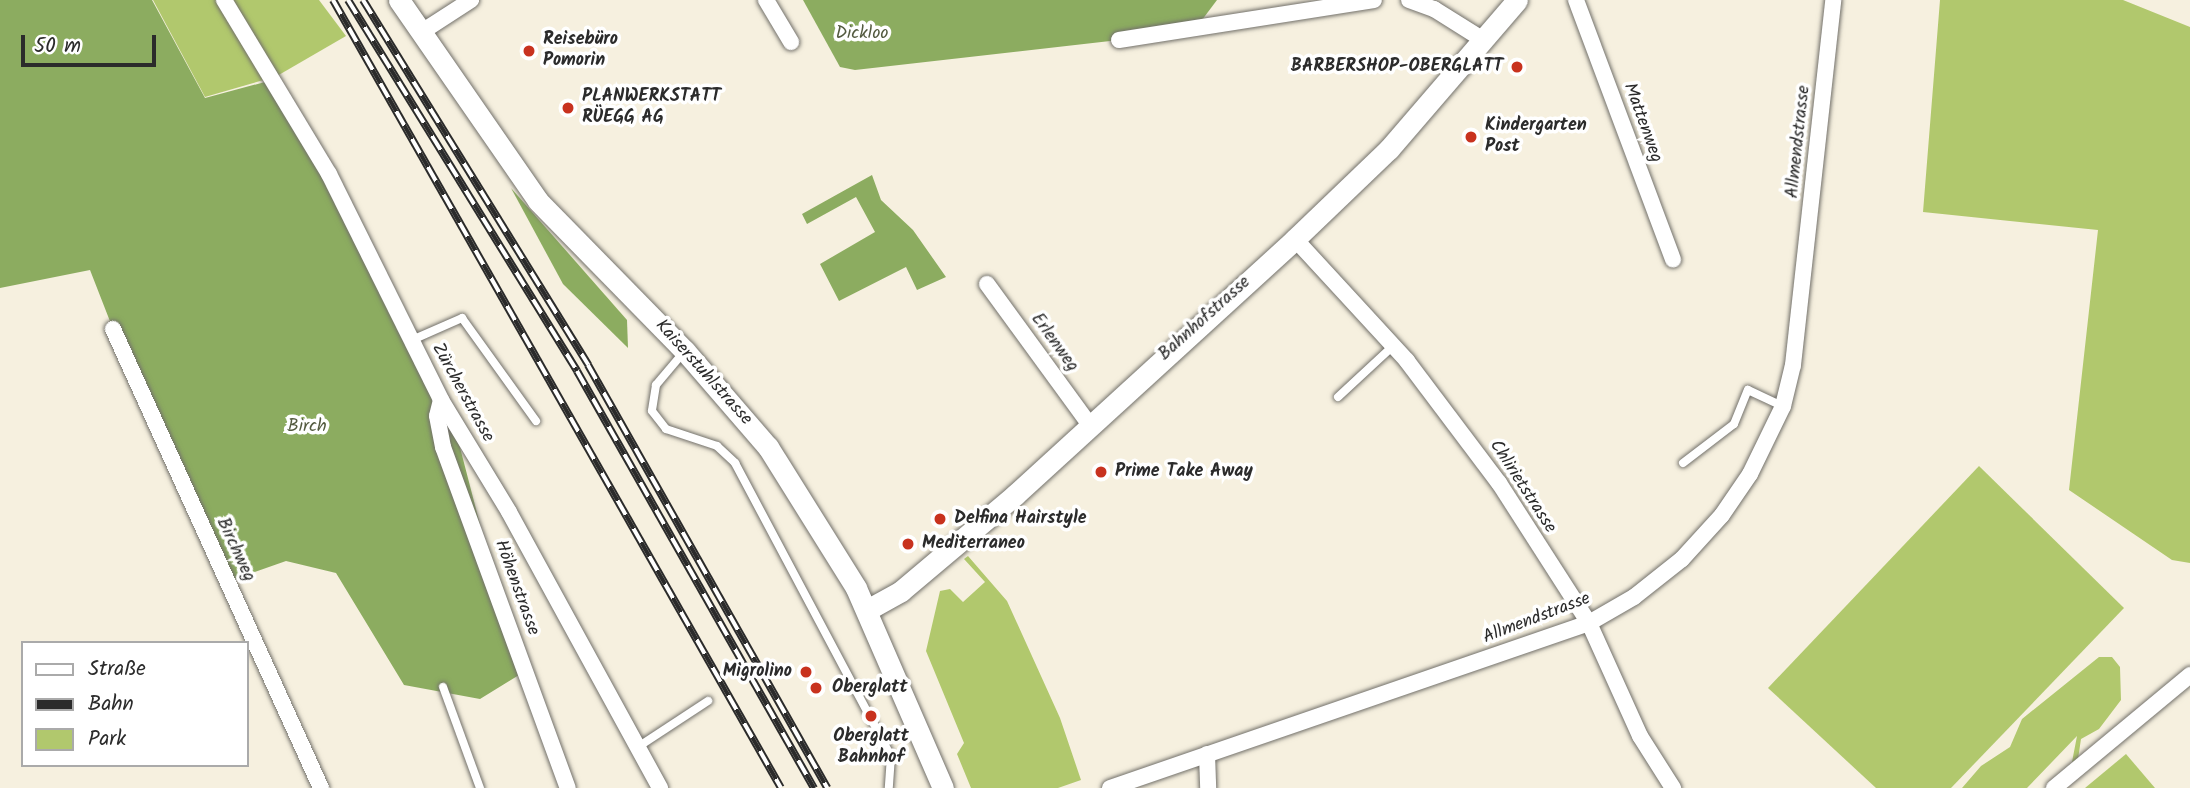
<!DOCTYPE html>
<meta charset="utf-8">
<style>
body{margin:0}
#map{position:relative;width:2190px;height:788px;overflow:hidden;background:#f6f0df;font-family:Kalam,sans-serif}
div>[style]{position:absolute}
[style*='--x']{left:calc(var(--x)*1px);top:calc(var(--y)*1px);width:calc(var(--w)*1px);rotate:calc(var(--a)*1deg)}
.green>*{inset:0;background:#b1c86d}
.forest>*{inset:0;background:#8cac60}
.roads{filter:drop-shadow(0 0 2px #72706a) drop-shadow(0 0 2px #72706a)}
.lane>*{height:8px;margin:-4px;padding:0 4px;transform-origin:4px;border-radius:4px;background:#fff}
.street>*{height:16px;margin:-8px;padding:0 8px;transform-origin:8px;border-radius:8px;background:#fff}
.secondary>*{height:21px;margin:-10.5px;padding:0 10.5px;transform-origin:10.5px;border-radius:10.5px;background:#fff}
.rail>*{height:8px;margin-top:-4px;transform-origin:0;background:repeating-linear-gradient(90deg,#fff 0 16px,#2b2b2b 0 32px);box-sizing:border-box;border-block:2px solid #2b2b2b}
.dots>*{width:19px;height:19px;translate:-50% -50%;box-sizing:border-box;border:4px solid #fff;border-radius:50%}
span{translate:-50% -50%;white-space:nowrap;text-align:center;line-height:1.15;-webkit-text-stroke:7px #fff;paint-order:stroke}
.park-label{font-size:18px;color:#535a3f}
.poi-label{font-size:18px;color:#2b2b2b;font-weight:700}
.left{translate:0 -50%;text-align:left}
.right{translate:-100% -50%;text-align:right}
.street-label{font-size:18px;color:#2b2b2b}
.legend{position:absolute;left:21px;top:641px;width:228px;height:126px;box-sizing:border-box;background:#fff;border:2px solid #aaa;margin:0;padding:9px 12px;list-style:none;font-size:21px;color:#2b2b2b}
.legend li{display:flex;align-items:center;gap:14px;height:35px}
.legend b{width:35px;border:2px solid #aaa}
.scale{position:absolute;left:21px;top:35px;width:135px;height:32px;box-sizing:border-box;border:4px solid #2b2b2b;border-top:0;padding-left:9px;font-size:21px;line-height:24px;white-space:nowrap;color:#2b2b2b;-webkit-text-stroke:5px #fff;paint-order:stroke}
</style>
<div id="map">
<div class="green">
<i style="clip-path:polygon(153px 0,319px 0,346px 36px,277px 76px,205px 97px)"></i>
<i style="clip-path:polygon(1940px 0,2123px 0,2190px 27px,2190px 563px,2172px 560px,2069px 490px,2098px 230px,1923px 212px)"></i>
<i style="clip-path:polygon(1979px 466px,2124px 608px,1951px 788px,1876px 788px,1768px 688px)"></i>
<i style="clip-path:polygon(968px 556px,1007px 601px,1060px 718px,1081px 780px,1058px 788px,971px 788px,957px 754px,964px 743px,926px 651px,940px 591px,950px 589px,963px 602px,985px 582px,964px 559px)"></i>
<i style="clip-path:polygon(2099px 657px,2112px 657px,2120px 667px,2121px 700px,2099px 729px,2081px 739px,2078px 759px,2072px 762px,2077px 736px,2027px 788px,1962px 788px,1981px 766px,2010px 747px,2022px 719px)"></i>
<i style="clip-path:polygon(2126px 754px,2155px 788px,2085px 788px)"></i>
</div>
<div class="forest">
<i style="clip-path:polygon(0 0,152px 0,205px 98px,276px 79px,449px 405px,519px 675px,480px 699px,404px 685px,336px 573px,286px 561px,235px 579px,113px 329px,90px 270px,0 288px)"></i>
<i style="clip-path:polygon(803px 0,1217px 0,1202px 20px,1119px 40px,855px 70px,840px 67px)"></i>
<i style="clip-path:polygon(872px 175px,881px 200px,913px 230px,946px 277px,917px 290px,906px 267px,839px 301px,820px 264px,875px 232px,856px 197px,807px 224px,802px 214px)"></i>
<i style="clip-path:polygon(511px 188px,627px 320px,628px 348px,563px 284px)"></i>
</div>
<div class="roads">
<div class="lane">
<i style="--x:412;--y:340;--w:55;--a:-23.7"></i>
<i style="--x:462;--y:318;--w:127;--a:54.3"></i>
<i style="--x:683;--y:353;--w:42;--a:130.2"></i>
<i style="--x:656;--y:385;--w:26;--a:99"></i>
<i style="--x:652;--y:411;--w:23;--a:52"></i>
<i style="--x:666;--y:429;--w:54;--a:18.4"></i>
<i style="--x:717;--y:446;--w:25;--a:43"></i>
<i style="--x:735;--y:463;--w:332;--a:62"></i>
<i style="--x:891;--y:756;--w:32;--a:94"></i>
<i style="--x:1338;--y:397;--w:75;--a:-42.8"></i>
<i style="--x:1683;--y:463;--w:64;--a:-37.4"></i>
<i style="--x:1734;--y:424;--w:37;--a:-68"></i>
<i style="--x:1748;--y:390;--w:38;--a:25"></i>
<i style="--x:443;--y:687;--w:108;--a:69.9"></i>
<i style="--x:638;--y:747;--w:84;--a:-33.3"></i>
</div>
<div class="street">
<i style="--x:224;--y:0;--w:203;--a:58.9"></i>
<i style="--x:329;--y:174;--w:252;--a:63.6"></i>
<i style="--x:441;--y:400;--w:131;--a:58.7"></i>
<i style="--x:509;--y:512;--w:315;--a:61.3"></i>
<i style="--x:766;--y:0;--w:49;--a:59.2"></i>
<i style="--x:1409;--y:0;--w:27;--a:20"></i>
<i style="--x:1434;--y:9;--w:60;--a:32.1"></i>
<i style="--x:1576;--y:0;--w:277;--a:69.5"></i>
<i style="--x:420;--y:33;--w:61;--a:-32.9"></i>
<i style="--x:1119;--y:40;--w:258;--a:-8.9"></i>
<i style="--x:1295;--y:239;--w:166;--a:47.4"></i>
<i style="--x:1407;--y:361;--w:153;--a:53"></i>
<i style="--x:1499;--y:483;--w:166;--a:57.3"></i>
<i style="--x:1589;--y:623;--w:124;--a:65.7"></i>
<i style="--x:1640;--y:736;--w:62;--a:57.6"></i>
<i style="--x:987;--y:284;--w:175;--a:53.9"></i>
<i style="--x:113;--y:329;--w:504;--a:65.62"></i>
<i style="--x:441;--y:400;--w:16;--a:104"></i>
<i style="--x:437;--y:416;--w:32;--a:79"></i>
<i style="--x:443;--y:447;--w:363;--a:69.9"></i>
<i style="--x:1207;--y:754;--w:34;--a:88"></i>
<i style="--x:1110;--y:788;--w:507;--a:-19.01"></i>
<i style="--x:1589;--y:623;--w:52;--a:-30"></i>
<i style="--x:1634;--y:597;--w:61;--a:-38.4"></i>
<i style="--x:1682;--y:559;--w:59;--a:-47.7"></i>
<i style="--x:1722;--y:515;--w:50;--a:-55.7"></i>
<i style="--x:1750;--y:474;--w:76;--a:-64.1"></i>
<i style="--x:1783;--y:406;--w:42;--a:-76.3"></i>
<i style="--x:1793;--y:365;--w:367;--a:-83.7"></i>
<i style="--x:2054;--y:788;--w:177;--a:-39.7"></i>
</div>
<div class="secondary">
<i style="--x:399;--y:0;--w:244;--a:55.3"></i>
<i style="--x:538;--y:201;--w:210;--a:45.6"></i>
<i style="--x:685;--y:351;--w:127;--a:49.2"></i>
<i style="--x:768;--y:447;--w:166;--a:58"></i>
<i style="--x:856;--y:588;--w:218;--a:66.5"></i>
<i style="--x:867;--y:610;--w:39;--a:-29"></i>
<i style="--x:901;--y:591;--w:149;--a:-40.1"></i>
<i style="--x:1015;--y:495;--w:379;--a:-42.4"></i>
<i style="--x:1295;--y:239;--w:130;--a:-43.8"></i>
<i style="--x:1389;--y:149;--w:196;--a:-49.3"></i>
</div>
</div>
<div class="rail">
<i style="--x:333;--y:0;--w:906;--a:60.38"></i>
<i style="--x:348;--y:0;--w:436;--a:58.3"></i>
<i style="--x:577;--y:371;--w:480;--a:60.4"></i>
<i style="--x:363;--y:0;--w:429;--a:58.3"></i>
<i style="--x:588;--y:365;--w:486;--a:60.5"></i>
</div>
<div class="dots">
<i style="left:529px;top:51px;background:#c8321e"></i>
<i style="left:1517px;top:67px;background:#c8321e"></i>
<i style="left:568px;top:108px;background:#c8321e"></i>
<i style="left:1471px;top:137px;background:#c8321e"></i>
<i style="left:1101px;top:472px;background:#c8321e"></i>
<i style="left:940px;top:519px;background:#c8321e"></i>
<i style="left:908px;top:544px;background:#c8321e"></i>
<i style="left:806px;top:672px;background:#c8321e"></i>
<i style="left:816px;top:688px;background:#c8321e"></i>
<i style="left:871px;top:716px;background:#c8321e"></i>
</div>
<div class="park-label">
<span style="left:862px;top:34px">Dickloo</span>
<span style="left:307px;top:427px">Birch</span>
</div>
<div class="poi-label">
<span class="left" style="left:543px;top:51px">Reisebüro<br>Pomorin</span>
<span class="right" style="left:1503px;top:67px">BARBERSHOP-OBERGLATT</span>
<span class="left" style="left:582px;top:108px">PLANWERKSTATT<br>RÜEGG AG</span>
<span class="left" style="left:1485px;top:137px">Kindergarten<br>Post</span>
<span class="left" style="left:1115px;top:472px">Prime Take Away</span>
<span class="left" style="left:954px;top:519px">Delfina Hairstyle</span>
<span class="left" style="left:922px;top:544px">Mediterraneo</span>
<span class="right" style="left:792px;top:672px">Migrolino</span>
<span class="left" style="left:832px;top:688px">Oberglatt</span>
<span style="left:871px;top:748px">Oberglatt<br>Bahnhof</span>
</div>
<div class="street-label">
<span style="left:1642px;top:123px;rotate:70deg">Mattenweg</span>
<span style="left:1799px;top:142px;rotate:-84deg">Allmendstrasse</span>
<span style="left:1205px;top:319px;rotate:-42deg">Bahnhofstrasse</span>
<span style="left:1054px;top:343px;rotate:54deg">Erlenweg</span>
<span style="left:703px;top:373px;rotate:48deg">Kaiserstuhlstrasse</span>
<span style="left:462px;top:393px;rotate:61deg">Zürcherstrasse</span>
<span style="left:1522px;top:487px;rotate:57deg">Chlirietstrasse</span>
<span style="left:235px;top:550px;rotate:65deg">Birchweg</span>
<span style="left:516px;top:588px;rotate:70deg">Höhenstrasse</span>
<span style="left:1537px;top:619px;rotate:-21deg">Allmendstrasse</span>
</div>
<ul class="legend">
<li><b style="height:9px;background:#fff"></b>Straße</li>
<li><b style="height:9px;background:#2b2b2b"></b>Bahn</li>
<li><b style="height:19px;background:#b1c86d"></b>Park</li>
</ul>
<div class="scale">50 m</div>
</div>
